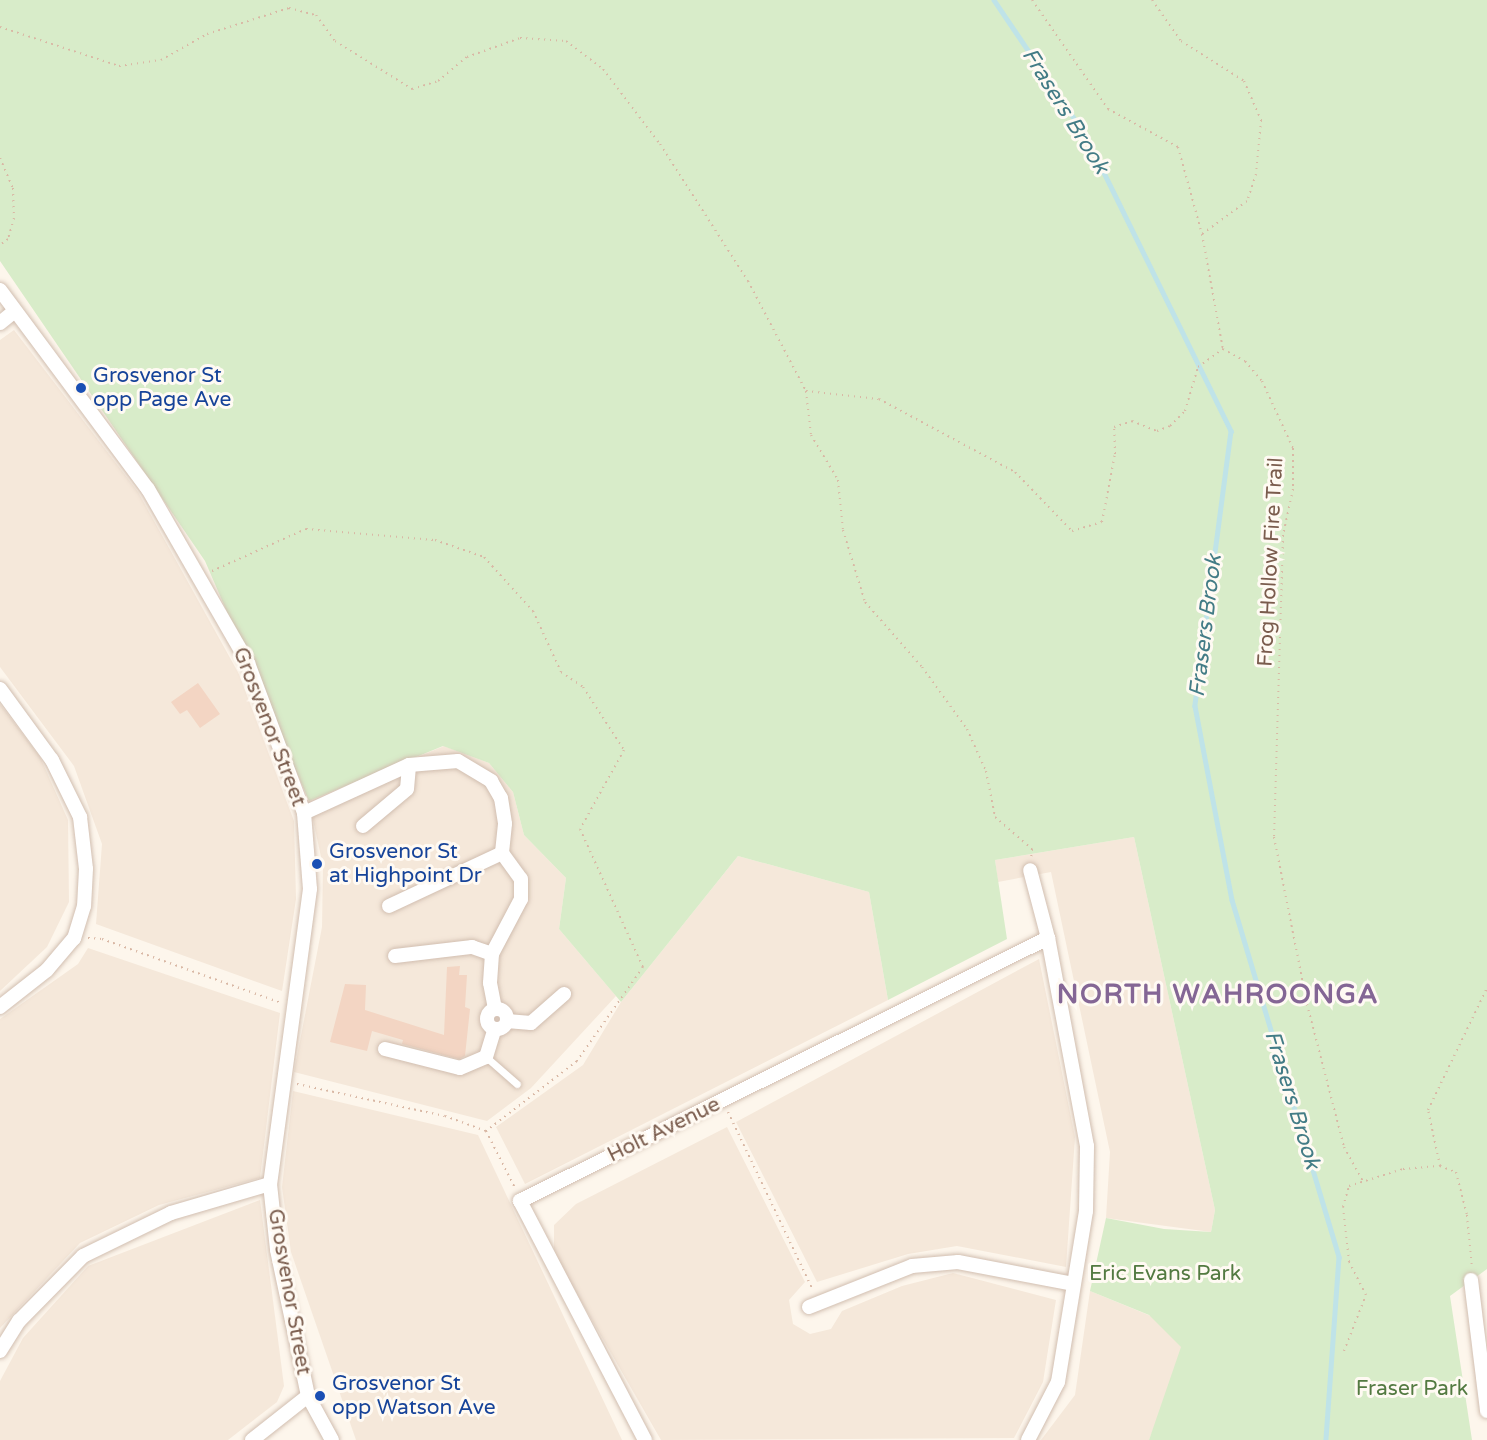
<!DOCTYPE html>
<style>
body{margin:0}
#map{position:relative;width:1487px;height:1440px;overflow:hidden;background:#fdf6ec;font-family:"Varela Round",sans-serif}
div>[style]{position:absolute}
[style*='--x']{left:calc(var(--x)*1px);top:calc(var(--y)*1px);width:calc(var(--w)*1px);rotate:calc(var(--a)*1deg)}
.residential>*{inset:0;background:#f5e8da}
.green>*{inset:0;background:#d8ecc9}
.stream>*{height:4.5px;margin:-2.25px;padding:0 2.25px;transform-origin:2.25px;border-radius:2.25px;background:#bfe3e8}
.building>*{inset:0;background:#f3d5c3}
.path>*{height:2px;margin-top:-1px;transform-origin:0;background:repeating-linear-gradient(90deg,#d9b8a5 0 1.5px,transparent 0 6px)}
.roads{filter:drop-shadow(0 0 2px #d1beb0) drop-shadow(0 0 2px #d1beb0)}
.lane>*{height:7px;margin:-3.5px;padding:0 3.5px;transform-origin:3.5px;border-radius:3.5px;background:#fff}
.street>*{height:14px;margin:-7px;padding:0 7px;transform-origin:7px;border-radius:7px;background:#fff}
.street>.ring{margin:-7px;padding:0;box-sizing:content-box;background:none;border:14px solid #fff;border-radius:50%}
.dots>*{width:16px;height:16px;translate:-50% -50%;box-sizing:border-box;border:3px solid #fffaf3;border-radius:50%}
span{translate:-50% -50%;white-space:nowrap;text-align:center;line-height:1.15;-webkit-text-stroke:6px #fffaf3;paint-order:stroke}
.transit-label{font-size:21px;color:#164399}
.left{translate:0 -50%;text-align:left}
.street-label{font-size:21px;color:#7a5c4d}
.park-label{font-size:21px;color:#537a41}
.water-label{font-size:22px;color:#437c86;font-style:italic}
.district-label{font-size:27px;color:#846695;font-weight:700;letter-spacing:1.5px}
</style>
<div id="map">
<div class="residential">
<i style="clip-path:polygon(14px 330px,138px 492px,239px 674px,294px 821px,296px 899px,282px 991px,96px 924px,102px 844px,74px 766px,0 667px,0 340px)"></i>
<i style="clip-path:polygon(0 704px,40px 757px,68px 820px,69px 902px,47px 947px,0 991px)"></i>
<i style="clip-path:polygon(444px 746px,489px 763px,513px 792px,524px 835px,566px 878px,559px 929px,616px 996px,531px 1088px,487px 1121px,294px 1072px,322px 927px,323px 866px,309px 801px)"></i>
<i style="clip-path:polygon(1134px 837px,1215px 1210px,1211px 1232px,1106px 1218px,1110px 1152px,1051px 872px,998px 882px,995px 860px)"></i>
<i style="clip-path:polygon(738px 856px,869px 892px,888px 1000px,525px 1184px,496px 1127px,583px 1065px,621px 1002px)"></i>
<i style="clip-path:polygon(88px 948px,280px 1013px,260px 1178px,159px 1205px,80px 1243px,0 1328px,0 1019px,78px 964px)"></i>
<i style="clip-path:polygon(1039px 959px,1075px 1137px,1066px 1267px,957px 1246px,908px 1254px,817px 1282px,736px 1122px)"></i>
<i style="clip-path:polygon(293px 1091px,478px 1135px,622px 1440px,356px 1440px,291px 1252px,282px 1187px)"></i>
<i style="clip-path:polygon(727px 1127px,805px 1282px,789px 1300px,793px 1324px,810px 1334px,831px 1329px,842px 1311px,902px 1286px,953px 1273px,1056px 1300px,1043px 1382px,1014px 1438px,661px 1440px,554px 1254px,554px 1225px,576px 1204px)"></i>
<i style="clip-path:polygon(260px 1200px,284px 1386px,277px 1402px,228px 1440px,0 1440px,0 1381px,23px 1338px,88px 1266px)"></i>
<i style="clip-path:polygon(1090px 1291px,1192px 1333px,1149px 1440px,1041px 1440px,1075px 1395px)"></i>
</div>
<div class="green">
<i style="clip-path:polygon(0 0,1487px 0,1487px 1269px,1450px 1296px,1472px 1440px,1149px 1440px,1181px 1347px,1149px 1315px,1090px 1291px,1106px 1218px,1164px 1229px,1211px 1232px,1215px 1210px,1134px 837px,995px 860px,1007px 939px,888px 1000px,869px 892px,738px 856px,621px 1002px,559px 929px,566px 878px,524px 835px,513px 792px,489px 763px,443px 746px,309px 801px,205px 561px,0 261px)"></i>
</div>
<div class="stream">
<i style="--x:994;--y:0;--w:164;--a:55.9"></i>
<i style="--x:1086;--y:136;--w:329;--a:63.8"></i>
<i style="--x:1231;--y:431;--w:277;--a:97.5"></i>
<i style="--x:1195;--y:706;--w:197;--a:79.2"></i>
<i style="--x:1232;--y:900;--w:373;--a:73.3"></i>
<i style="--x:1339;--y:1257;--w:183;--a:94.1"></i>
</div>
<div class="building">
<i style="clip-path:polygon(198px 683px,220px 714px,200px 728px,187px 710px,180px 714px,171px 702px)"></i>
<i style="clip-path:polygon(460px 966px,459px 975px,467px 975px,465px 1007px,470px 1009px,465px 1056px,459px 1059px,402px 1044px,403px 1040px,372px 1031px,367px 1051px,330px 1042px,345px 984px,366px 985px,365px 1010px,444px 1035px,447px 967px)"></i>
</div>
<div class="path">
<i style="--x:1032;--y:0;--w:133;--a:55.1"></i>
<i style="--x:1108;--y:109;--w:80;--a:28.5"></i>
<i style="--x:1178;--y:147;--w:90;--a:74.6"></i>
<i style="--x:1152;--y:0;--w:50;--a:54.7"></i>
<i style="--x:1181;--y:41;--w:75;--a:32.4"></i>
<i style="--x:1244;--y:81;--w:43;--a:66.4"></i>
<i style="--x:1261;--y:120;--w:54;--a:95.3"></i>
<i style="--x:1256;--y:174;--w:28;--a:108"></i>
<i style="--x:1247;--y:201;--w:56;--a:143.7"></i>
<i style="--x:1202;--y:234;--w:117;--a:79.7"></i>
<i style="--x:0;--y:27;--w:125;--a:18.1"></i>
<i style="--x:119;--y:66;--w:42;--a:-8.1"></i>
<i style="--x:161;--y:60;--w:53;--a:-29.5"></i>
<i style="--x:207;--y:34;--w:86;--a:-17.6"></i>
<i style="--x:289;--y:8;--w:28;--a:15"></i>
<i style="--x:316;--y:15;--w:32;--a:54"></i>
<i style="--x:335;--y:41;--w:91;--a:31.9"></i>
<i style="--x:412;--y:89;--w:27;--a:-17"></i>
<i style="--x:438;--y:81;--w:38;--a:-40"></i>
<i style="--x:467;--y:57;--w:56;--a:-19.7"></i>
<i style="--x:520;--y:38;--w:46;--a:3.7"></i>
<i style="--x:566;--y:41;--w:46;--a:37.1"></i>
<i style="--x:603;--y:69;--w:94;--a:52.8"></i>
<i style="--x:660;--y:144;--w:163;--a:57.3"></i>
<i style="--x:748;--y:281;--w:124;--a:62.2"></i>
<i style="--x:806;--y:391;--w:44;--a:83.5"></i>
<i style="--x:811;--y:435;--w:52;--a:59"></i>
<i style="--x:838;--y:480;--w:50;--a:84.3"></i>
<i style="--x:843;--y:530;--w:75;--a:73"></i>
<i style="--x:865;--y:602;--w:86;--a:48.8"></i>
<i style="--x:922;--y:667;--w:77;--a:54"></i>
<i style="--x:967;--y:729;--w:46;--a:65.7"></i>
<i style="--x:986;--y:771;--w:47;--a:78.9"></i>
<i style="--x:995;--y:817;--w:49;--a:40.9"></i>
<i style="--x:1032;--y:849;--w:9;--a:96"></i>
<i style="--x:0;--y:158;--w:33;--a:67"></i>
<i style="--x:13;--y:188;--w:30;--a:88"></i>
<i style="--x:14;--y:218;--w:22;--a:106"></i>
<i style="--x:8;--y:239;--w:10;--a:143"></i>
<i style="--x:806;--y:391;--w:73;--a:6.3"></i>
<i style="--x:879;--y:399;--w:154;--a:28.2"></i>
<i style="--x:1015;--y:472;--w:82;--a:46"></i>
<i style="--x:1072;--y:531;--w:31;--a:-17"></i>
<i style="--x:1102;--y:522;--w:69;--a:-79.2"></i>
<i style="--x:1115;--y:454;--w:27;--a:-92"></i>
<i style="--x:1114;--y:427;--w:19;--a:-18"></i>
<i style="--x:1132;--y:421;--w:27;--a:22"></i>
<i style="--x:1157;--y:431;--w:14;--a:-21"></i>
<i style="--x:1170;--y:426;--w:21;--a:-45"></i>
<i style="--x:1185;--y:411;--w:46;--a:-73.5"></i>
<i style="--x:1198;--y:367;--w:31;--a:-36"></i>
<i style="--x:1223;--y:349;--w:25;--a:29"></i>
<i style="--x:1245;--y:361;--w:26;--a:50"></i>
<i style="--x:1262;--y:381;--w:74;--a:65.2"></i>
<i style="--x:1293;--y:448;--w:41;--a:90"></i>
<i style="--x:1293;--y:489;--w:47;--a:102.3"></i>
<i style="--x:1283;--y:535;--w:302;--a:91.7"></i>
<i style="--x:1274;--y:837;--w:170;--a:78.8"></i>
<i style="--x:1307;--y:1004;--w:148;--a:75.5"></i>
<i style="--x:1344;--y:1147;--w:39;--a:61"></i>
<i style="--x:212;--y:571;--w:103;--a:-24.1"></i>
<i style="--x:306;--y:529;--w:129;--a:4.9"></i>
<i style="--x:435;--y:540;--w:52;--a:19.1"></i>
<i style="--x:484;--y:557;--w:73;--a:47.8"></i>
<i style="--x:533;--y:611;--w:67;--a:65.3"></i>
<i style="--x:561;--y:672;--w:27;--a:34"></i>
<i style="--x:583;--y:687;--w:75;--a:56.9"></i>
<i style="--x:624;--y:750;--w:90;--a:119.1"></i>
<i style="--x:580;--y:829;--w:152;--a:65.5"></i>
<i style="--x:643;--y:967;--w:115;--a:125.1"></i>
<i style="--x:577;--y:1061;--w:115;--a:142.4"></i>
<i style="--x:88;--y:938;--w:14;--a:4"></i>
<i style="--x:102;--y:939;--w:191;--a:19.6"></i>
<i style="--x:297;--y:1084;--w:151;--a:12.2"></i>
<i style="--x:445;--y:1116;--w:44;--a:20.1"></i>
<i style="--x:486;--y:1131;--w:64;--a:63"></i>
<i style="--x:728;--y:1112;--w:197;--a:64.5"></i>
<i style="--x:1440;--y:1166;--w:57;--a:-102.1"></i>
<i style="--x:1428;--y:1110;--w:136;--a:-64.2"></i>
<i style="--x:1344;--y:1351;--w:60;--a:-68.6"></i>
<i style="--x:1366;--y:1295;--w:37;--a:-117"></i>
<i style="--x:1349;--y:1262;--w:55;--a:-96.2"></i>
<i style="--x:1343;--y:1207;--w:22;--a:-74"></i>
<i style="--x:1349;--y:1186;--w:57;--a:-17.5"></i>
<i style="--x:1403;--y:1169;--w:37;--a:-5"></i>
<i style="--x:1440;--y:1166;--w:17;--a:21"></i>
<i style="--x:1456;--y:1172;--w:44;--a:75.7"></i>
<i style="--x:1467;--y:1215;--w:53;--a:84.6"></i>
</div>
<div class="roads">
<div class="lane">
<i style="--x:486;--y:1057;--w:41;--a:41.1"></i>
</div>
<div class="street">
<i style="--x:0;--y:290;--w:248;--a:53.4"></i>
<i style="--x:148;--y:489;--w:201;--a:60.1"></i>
<i style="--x:248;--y:663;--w:160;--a:69.5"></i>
<i style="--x:304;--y:813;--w:76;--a:85.5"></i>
<i style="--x:310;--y:889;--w:298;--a:97.7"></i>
<i style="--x:270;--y:1184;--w:66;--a:83.9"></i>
<i style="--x:277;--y:1250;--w:149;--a:78"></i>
<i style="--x:308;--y:1396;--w:50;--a:61.4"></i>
<i style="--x:0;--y:323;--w:19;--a:-39"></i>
<i style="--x:0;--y:689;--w:88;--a:53.8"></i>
<i style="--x:52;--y:760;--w:64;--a:63.8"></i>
<i style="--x:80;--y:817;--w:52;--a:83.4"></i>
<i style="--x:86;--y:869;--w:37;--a:93"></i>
<i style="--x:84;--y:906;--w:34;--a:107"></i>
<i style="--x:74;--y:938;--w:42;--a:130.2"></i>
<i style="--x:47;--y:970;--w:60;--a:141.8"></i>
<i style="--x:304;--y:813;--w:115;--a:-24.6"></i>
<i style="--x:409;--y:765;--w:49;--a:-4.7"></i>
<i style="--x:458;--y:761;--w:39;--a:31"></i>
<i style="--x:491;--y:781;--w:20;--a:60"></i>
<i style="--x:501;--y:798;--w:26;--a:81"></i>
<i style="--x:505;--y:824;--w:29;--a:96"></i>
<i style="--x:502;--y:853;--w:32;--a:54"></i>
<i style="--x:521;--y:879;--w:20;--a:90"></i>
<i style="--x:521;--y:899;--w:62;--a:117.8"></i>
<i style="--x:492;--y:954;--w:29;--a:94"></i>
<i style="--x:490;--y:983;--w:26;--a:79"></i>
<i style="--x:363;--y:826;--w:57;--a:-40.1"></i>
<i style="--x:407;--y:789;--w:24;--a:-85"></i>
<i style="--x:389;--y:906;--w:125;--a:-25.1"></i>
<i style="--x:395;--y:956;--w:78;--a:-6.7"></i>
<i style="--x:472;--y:947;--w:21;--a:19"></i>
<i class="ring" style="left:487px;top:1009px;width:6px;height:6px"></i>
<i style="--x:507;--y:1021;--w:24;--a:5"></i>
<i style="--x:531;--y:1023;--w:44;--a:-41.3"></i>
<i style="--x:385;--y:1049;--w:77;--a:14.2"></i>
<i style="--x:460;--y:1068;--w:28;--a:-23"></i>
<i style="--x:486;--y:1057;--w:28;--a:-73"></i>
<i style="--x:1471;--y:1280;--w:132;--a:83"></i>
<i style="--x:809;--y:1307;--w:111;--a:-21.7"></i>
<i style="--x:912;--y:1266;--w:46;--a:-5"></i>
<i style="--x:958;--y:1262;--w:117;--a:10.8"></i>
<i style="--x:0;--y:1351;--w:36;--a:-58"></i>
<i style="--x:19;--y:1321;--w:91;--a:-45.4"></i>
<i style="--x:83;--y:1256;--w:98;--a:-26"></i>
<i style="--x:171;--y:1213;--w:103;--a:-16.3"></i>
<i style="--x:252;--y:1440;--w:71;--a:-38.2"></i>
<i style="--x:645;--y:1440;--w:270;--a:-117.6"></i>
<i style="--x:520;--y:1201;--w:590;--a:-26.48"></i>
<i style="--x:1028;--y:1440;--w:65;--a:-62.7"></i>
<i style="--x:1058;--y:1382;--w:173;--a:-80.7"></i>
<i style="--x:1086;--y:1211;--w:65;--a:-89.1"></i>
<i style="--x:1087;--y:1146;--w:212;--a:-100.6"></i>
<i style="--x:1048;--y:938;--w:70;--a:-104.8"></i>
</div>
</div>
<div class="dots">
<i style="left:81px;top:388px;background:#1a4fb4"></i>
<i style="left:317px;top:864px;background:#1a4fb4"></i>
<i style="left:320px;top:1396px;background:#1a4fb4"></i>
</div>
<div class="transit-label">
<span class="left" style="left:93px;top:388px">Grosvenor St<br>opp Page Ave</span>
<span class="left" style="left:329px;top:864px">Grosvenor St<br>at Highpoint Dr</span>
<span class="left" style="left:332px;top:1396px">Grosvenor St<br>opp Watson Ave</span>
</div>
<div class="street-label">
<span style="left:1271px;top:562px;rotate:-87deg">Frog Hollow Fire Trail</span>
<span style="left:269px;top:727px;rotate:69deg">Grosvenor Street</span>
<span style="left:664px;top:1130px;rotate:-26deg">Holt Avenue</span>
<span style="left:289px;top:1292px;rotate:80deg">Grosvenor Street</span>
</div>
<div class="park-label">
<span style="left:1165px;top:1274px">Eric Evans Park</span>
<span style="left:1412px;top:1389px">Fraser Park</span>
</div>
<div class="water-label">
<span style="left:1065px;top:111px;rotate:58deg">Frasers Brook</span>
<span style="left:1206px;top:626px;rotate:-83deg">Frasers Brook</span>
<span style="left:1292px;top:1100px;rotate:73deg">Frasers Brook</span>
</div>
<div class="district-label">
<span style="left:1218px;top:995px">NORTH WAHROONGA</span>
</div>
</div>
